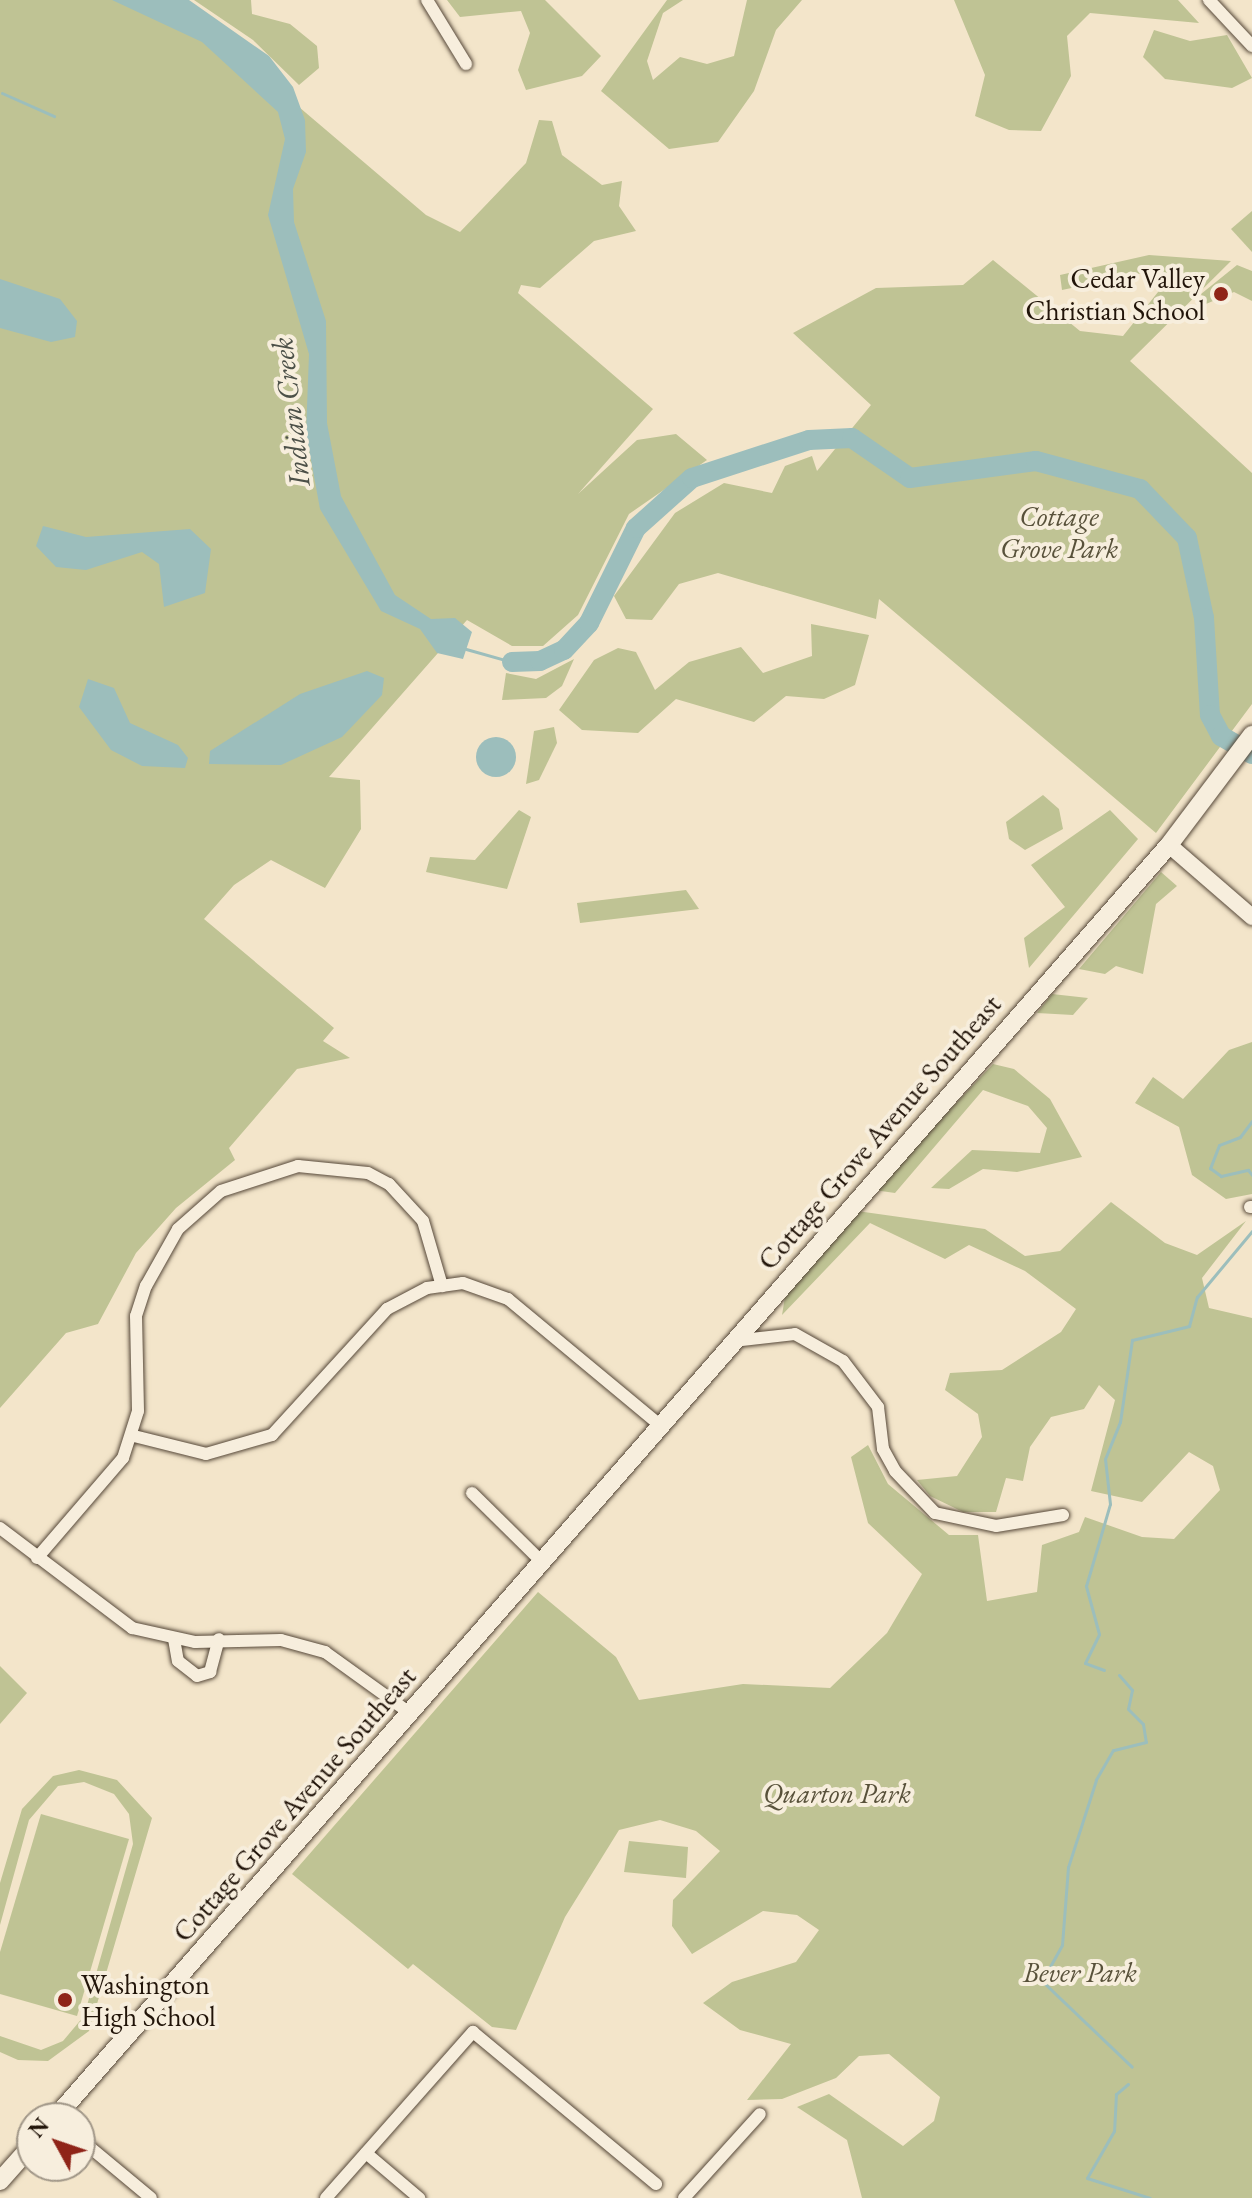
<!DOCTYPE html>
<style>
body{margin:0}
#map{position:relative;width:1252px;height:2198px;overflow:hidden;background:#f3e5ca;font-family:"EB Garamond",serif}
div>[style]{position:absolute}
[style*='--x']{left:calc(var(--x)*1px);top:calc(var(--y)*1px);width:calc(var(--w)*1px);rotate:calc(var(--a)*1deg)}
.green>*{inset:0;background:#bfc394}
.water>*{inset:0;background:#9cbebc}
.round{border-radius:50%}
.stream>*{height:3px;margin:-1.5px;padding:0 1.5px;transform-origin:1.5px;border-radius:1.5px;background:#9cbebc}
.river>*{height:20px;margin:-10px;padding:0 10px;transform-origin:10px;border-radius:10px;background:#9cbebc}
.roads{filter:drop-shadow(0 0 2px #564839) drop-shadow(0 0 2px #564839)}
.minor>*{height:12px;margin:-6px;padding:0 6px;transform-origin:6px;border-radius:6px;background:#f7eedd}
.tertiary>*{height:16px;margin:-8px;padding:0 8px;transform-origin:8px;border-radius:8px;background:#f7eedd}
.secondary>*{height:18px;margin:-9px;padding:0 9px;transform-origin:9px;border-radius:9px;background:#f7eedd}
.dots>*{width:22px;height:22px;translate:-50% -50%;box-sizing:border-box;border:4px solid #f7eedd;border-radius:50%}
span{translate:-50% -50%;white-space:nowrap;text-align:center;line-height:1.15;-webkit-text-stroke:8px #f7eedd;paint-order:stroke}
.poi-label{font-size:28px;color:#211409}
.right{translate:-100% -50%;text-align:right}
.left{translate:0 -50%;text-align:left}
.park-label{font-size:28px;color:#58513a;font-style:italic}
.street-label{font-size:28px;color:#211409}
.water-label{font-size:30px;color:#4c5048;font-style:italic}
.north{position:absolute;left:16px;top:2102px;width:80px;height:80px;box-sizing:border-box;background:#f7eedd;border:2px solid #a19788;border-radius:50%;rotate:310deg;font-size:22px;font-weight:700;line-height:32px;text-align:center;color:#211409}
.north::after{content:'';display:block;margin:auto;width:28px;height:36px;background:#8f2418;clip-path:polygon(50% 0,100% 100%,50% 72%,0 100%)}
</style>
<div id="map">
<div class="green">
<i style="clip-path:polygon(0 0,173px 0,426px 215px,460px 232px,526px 163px,539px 120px,552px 121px,562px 155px,602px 185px,622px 181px,619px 206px,636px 231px,594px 241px,540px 288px,521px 285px,518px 293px,653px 409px,578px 494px,637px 440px,676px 434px,707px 460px,629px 514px,578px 615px,543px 646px,512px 646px,467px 620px,329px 777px,360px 780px,361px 829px,325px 888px,271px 860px,234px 885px,204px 919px,334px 1028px,323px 1041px,350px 1058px,297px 1069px,229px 1148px,235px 1160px,176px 1208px,136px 1253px,98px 1324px,66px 1333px,0 1408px)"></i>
<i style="clip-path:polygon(194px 0,251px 0,252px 14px,290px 24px,317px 46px,319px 68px,299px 85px,253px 40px)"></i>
<i style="clip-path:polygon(447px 0,545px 0,601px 56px,582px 76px,526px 90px,518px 70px,530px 33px,521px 11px,460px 17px)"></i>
<i style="clip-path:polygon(667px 0,683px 0,663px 13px,647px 61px,653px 80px,680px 57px,707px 64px,734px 56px,747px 0,802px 0,776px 30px,754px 91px,718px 142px,669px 149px,601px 91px)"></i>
<i style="clip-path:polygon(954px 0,1178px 0,1199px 23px,1090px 13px,1067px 36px,1071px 76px,1041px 131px,1009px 130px,975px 116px,985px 75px)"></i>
<i style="clip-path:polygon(1154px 30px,1190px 41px,1227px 35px,1252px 78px,1232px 88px,1165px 79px,1143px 57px)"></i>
<i style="clip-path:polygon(1252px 211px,1252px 252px,1231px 229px)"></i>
<i style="clip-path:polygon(1149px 255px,1231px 261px,1130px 361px,1252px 473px,1252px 704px,1156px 833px,879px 599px,876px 619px,718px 573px,679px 584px,652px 620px,626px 619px,614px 596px,675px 513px,724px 483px,772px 493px,785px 466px,812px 456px,817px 471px,871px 405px,793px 333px,876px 288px,963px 285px,993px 260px,1080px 331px,1123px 336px,1162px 287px,1142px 273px,1062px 290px,1060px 275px)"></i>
<i style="clip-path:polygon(1237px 265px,1252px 271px,1252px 301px,1234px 292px,1206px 304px,1201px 294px)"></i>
<i style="clip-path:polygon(811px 624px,869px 635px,855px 685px,824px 699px,786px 696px,754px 722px,676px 699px,638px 733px,582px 730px,559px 710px,594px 660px,618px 648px,636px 652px,655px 690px,689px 662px,741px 647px,763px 673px,812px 656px)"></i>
<i style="clip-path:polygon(574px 659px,562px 686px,546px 698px,502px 700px,506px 673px,536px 679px)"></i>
<i style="clip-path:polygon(554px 727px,557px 743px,539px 780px,526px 784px,534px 731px)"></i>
<i style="clip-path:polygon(1043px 795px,1059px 809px,1063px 829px,1025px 850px,1009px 839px,1006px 822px)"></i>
<i style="clip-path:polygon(519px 810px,531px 817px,507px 889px,426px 872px,430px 857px,475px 860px)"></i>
<i style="clip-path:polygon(1110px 810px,1138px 839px,1029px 968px,1024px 938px,1065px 907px,1031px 865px)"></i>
<i style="clip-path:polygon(1161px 872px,1177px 886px,1156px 904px,1143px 974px,1116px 966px,1105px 974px,1079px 969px)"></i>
<i style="clip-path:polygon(686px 890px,699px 909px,580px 923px,577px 903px)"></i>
<i style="clip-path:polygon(1052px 994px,1088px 998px,1073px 1015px,1037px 1013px)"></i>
<i style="clip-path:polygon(1252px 1042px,1252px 1194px,1226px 1199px,1192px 1175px,1179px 1127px,1135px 1103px,1153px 1077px,1183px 1099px,1229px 1050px)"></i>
<i style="clip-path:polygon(993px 1064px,1014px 1069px,1050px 1099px,1082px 1157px,1017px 1172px,983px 1169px,949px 1189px,931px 1188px,972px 1150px,1040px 1153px,1047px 1128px,1028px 1106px,983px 1090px,895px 1193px,874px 1190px)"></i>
<i style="clip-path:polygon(1111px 1202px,1165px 1243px,1197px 1255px,1246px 1221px,1202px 1278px,1209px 1308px,1252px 1318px,1252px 2198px,862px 2198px,847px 2140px,797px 2107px,829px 2094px,903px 2146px,934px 2121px,940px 2097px,889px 2054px,859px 2056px,836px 2078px,782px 2099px,747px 2100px,791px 2044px,740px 2030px,703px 2003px,732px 1982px,796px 1962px,819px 1930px,797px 1915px,763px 1911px,692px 1954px,672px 1926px,673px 1900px,720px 1851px,696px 1831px,660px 1820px,619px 1830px,565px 1917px,516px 2030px,492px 2027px,413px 1964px,408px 1969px,292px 1874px,538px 1592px,616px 1657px,639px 1700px,743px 1684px,830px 1688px,887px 1633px,922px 1574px,868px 1523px,851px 1457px,868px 1445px,888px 1484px,949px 1535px,978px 1535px,987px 1601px,1037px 1592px,1042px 1545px,1079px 1532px,1085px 1517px,1142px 1537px,1174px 1539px,1220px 1490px,1213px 1466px,1189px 1452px,1142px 1502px,1091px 1491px,1115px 1400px,1099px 1385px,1084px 1409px,1051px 1417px,1030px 1447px,1023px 1481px,1006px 1478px,996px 1512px,963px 1512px,930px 1496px,917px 1480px,957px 1476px,982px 1437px,978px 1414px,945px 1390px,950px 1373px,1002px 1370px,1061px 1332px,1076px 1309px,1025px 1271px,969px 1245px,945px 1259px,870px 1223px,782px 1315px,785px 1297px,857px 1211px,985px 1229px,1025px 1256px,1060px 1251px)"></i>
<i style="clip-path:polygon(0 1666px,27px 1693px,0 1724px)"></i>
<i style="clip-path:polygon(79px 1770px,117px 1780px,152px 1818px,89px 2031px,48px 2061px,18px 2060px,0 2052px,0 2036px,41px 2050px,63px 2041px,84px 2016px,133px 1844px,129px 1814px,114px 1794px,84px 1782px,58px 1786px,29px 1820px,0 1925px,0 1883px,22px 1809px,53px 1776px)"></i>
<i style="clip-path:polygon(41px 1814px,129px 1839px,77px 2016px,0 1994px,0 1952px)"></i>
<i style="clip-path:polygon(629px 1841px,688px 1847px,686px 1878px,624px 1872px)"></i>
</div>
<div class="water">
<i style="clip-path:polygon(112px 0,189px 0,269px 56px,293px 87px,305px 120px,306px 152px,293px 189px,294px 222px,326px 321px,327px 423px,341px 496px,395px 595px,431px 619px,455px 618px,472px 632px,463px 659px,437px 653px,420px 629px,381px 611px,320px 509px,306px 433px,309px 354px,268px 215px,285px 139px,278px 112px,202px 42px)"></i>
<i style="clip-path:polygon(0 279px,60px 299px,77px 321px,75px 337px,51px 342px,0 328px)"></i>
<i style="clip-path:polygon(43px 526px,86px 537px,190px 529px,211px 549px,205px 593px,164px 607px,159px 564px,142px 552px,86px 570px,56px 567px,36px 546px)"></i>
<i style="clip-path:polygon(367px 671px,384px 678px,382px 695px,342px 737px,281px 765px,209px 764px,210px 751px,300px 694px)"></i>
<i style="clip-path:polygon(88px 679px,114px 688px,130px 723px,178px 745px,188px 758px,185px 768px,142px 766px,111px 750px,79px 707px)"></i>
<i class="round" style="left:476px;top:737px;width:40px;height:40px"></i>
</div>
<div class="stream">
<i style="--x:2;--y:93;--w:57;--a:23.9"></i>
<i style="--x:466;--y:649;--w:48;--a:15.8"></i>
<i style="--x:1252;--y:1121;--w:20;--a:127"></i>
<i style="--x:1240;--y:1137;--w:22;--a:159"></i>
<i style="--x:1219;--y:1145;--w:25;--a:111"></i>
<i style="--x:1210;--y:1168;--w:14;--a:36"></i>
<i style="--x:1221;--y:1176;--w:28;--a:-13"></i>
<i style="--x:1248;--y:1170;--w:6;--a:51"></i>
<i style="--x:1104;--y:1670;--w:20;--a:-160"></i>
<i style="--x:1085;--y:1663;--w:32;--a:-64"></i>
<i style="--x:1099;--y:1634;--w:50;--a:-105.2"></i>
<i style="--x:1086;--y:1586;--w:85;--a:-73.7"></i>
<i style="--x:1110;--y:1504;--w:45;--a:-96.3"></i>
<i style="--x:1105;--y:1459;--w:40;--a:-68"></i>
<i style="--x:1120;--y:1422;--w:83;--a:-81.7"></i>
<i style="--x:1132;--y:1340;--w:59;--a:-13.8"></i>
<i style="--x:1189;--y:1326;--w:30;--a:-75"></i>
<i style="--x:1197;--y:1297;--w:86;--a:-50.2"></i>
<i style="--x:1119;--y:1675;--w:20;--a:49"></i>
<i style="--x:1132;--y:1690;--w:19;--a:102"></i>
<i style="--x:1128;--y:1709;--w:21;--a:45"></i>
<i style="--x:1143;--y:1724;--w:18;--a:81"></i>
<i style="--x:1146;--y:1742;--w:34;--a:166"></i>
<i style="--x:1113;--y:1750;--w:34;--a:120"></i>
<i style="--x:1096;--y:1780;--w:91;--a:107.8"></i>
<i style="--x:1068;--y:1867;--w:78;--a:94.4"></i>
<i style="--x:1062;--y:1945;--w:41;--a:119.1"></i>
<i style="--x:1042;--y:1981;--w:124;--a:43.7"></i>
<i style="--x:1128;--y:2084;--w:16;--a:140"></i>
<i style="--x:1116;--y:2094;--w:37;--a:93"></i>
<i style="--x:1114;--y:2131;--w:54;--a:119.9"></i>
<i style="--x:1087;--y:2178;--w:66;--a:17.6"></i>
</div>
<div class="river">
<i style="--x:512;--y:662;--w:28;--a:-2"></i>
<i style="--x:540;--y:661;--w:26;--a:-25"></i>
<i style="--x:564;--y:650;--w:37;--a:-47"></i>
<i style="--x:589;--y:623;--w:106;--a:-63.7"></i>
<i style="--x:636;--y:528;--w:75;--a:-41.8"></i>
<i style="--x:692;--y:478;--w:123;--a:-18"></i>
<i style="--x:809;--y:440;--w:43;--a:-2.7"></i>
<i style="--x:852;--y:438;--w:70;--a:34.6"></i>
<i style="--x:910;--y:478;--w:127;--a:-7.7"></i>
<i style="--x:1036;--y:461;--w:108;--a:15.1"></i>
<i style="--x:1140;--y:489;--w:68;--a:46.2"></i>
<i style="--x:1187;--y:538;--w:82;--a:78"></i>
<i style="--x:1204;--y:618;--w:97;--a:86.5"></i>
<i style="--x:1210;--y:715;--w:24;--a:62"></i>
<i style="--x:1221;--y:736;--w:36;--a:30"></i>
</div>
<div class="roads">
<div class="minor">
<i style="--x:427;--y:0;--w:75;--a:58.6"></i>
<i style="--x:1209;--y:0;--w:63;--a:46.9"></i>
<i style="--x:1250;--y:1207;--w:2;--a:0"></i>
<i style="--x:733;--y:1341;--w:62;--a:-6.4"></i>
<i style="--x:795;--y:1334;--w:55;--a:29.4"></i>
<i style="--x:843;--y:1361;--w:58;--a:52.7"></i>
<i style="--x:878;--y:1407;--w:42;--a:83.2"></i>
<i style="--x:883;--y:1449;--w:25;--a:61"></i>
<i style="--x:895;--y:1471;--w:58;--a:46.4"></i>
<i style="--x:935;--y:1513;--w:62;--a:12"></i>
<i style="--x:996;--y:1526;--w:68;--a:-9.3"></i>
<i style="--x:134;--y:1436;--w:74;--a:14"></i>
<i style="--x:206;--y:1454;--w:69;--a:-16.1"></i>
<i style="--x:272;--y:1435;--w:171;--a:-47.6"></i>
<i style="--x:387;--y:1309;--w:45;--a:-27.7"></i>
<i style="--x:427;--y:1288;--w:36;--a:-8"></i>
<i style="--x:463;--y:1283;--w:48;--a:19.6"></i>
<i style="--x:508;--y:1299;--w:199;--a:39.7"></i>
<i style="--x:472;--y:1493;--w:98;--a:44.6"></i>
<i style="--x:0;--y:1528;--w:166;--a:37.1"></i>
<i style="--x:132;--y:1628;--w:65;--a:12.5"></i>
<i style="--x:195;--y:1642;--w:86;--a:-1.3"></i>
<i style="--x:281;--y:1640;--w:46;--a:15.3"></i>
<i style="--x:325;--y:1652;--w:105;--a:35.7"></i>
<i style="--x:37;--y:1558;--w:132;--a:-49.3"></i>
<i style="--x:123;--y:1458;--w:49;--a:-72.3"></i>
<i style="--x:138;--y:1411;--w:95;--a:-91.2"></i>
<i style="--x:136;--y:1316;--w:32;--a:-72"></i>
<i style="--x:146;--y:1286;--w:65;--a:-60.7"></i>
<i style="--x:178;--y:1229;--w:57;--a:-41.5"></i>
<i style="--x:221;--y:1191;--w:81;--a:-18"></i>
<i style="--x:298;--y:1166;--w:70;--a:5.7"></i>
<i style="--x:368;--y:1173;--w:24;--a:28"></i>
<i style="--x:389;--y:1184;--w:50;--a:47.4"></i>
<i style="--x:423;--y:1221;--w:68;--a:73.7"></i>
<i style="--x:174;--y:1639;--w:22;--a:80"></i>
<i style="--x:178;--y:1661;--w:24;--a:38"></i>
<i style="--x:197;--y:1676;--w:14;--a:-17"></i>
<i style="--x:210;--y:1672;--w:34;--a:-75"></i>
<i style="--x:80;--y:2139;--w:92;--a:39.7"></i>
<i style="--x:366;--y:2153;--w:70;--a:40.3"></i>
<i style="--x:326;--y:2198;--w:222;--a:-48.5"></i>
<i style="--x:473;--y:2032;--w:238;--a:39.7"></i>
<i style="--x:684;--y:2198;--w:113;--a:-47.9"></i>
</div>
<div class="tertiary">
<i style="--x:1169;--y:845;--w:110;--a:40.9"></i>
</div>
<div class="secondary">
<i style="--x:55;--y:2118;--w:1692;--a:-48.81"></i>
<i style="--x:1169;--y:845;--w:138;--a:-53"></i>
<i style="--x:0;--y:2181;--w:48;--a:-48.4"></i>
</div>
</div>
<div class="dots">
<i style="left:1221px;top:294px;background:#8f2418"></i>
<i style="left:65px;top:2000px;background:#8f2418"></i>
</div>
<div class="poi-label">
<span class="right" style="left:1205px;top:294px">Cedar Valley<br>Christian School</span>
<span class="left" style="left:81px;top:2000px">Washington<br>High School</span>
</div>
<div class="park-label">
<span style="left:1059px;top:532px">Cottage<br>Grove Park</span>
<span style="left:837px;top:1793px">Quarton Park</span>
<span style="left:1080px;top:1972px">Bever Park</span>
</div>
<div class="street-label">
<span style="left:879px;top:1132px;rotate:-49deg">Cottage Grove Avenue Southeast</span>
<span style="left:294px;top:1804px;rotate:-49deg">Cottage Grove Avenue Southeast</span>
</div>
<div class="water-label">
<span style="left:291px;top:412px;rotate:-97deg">Indian Creek</span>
</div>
<div class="north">N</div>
</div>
